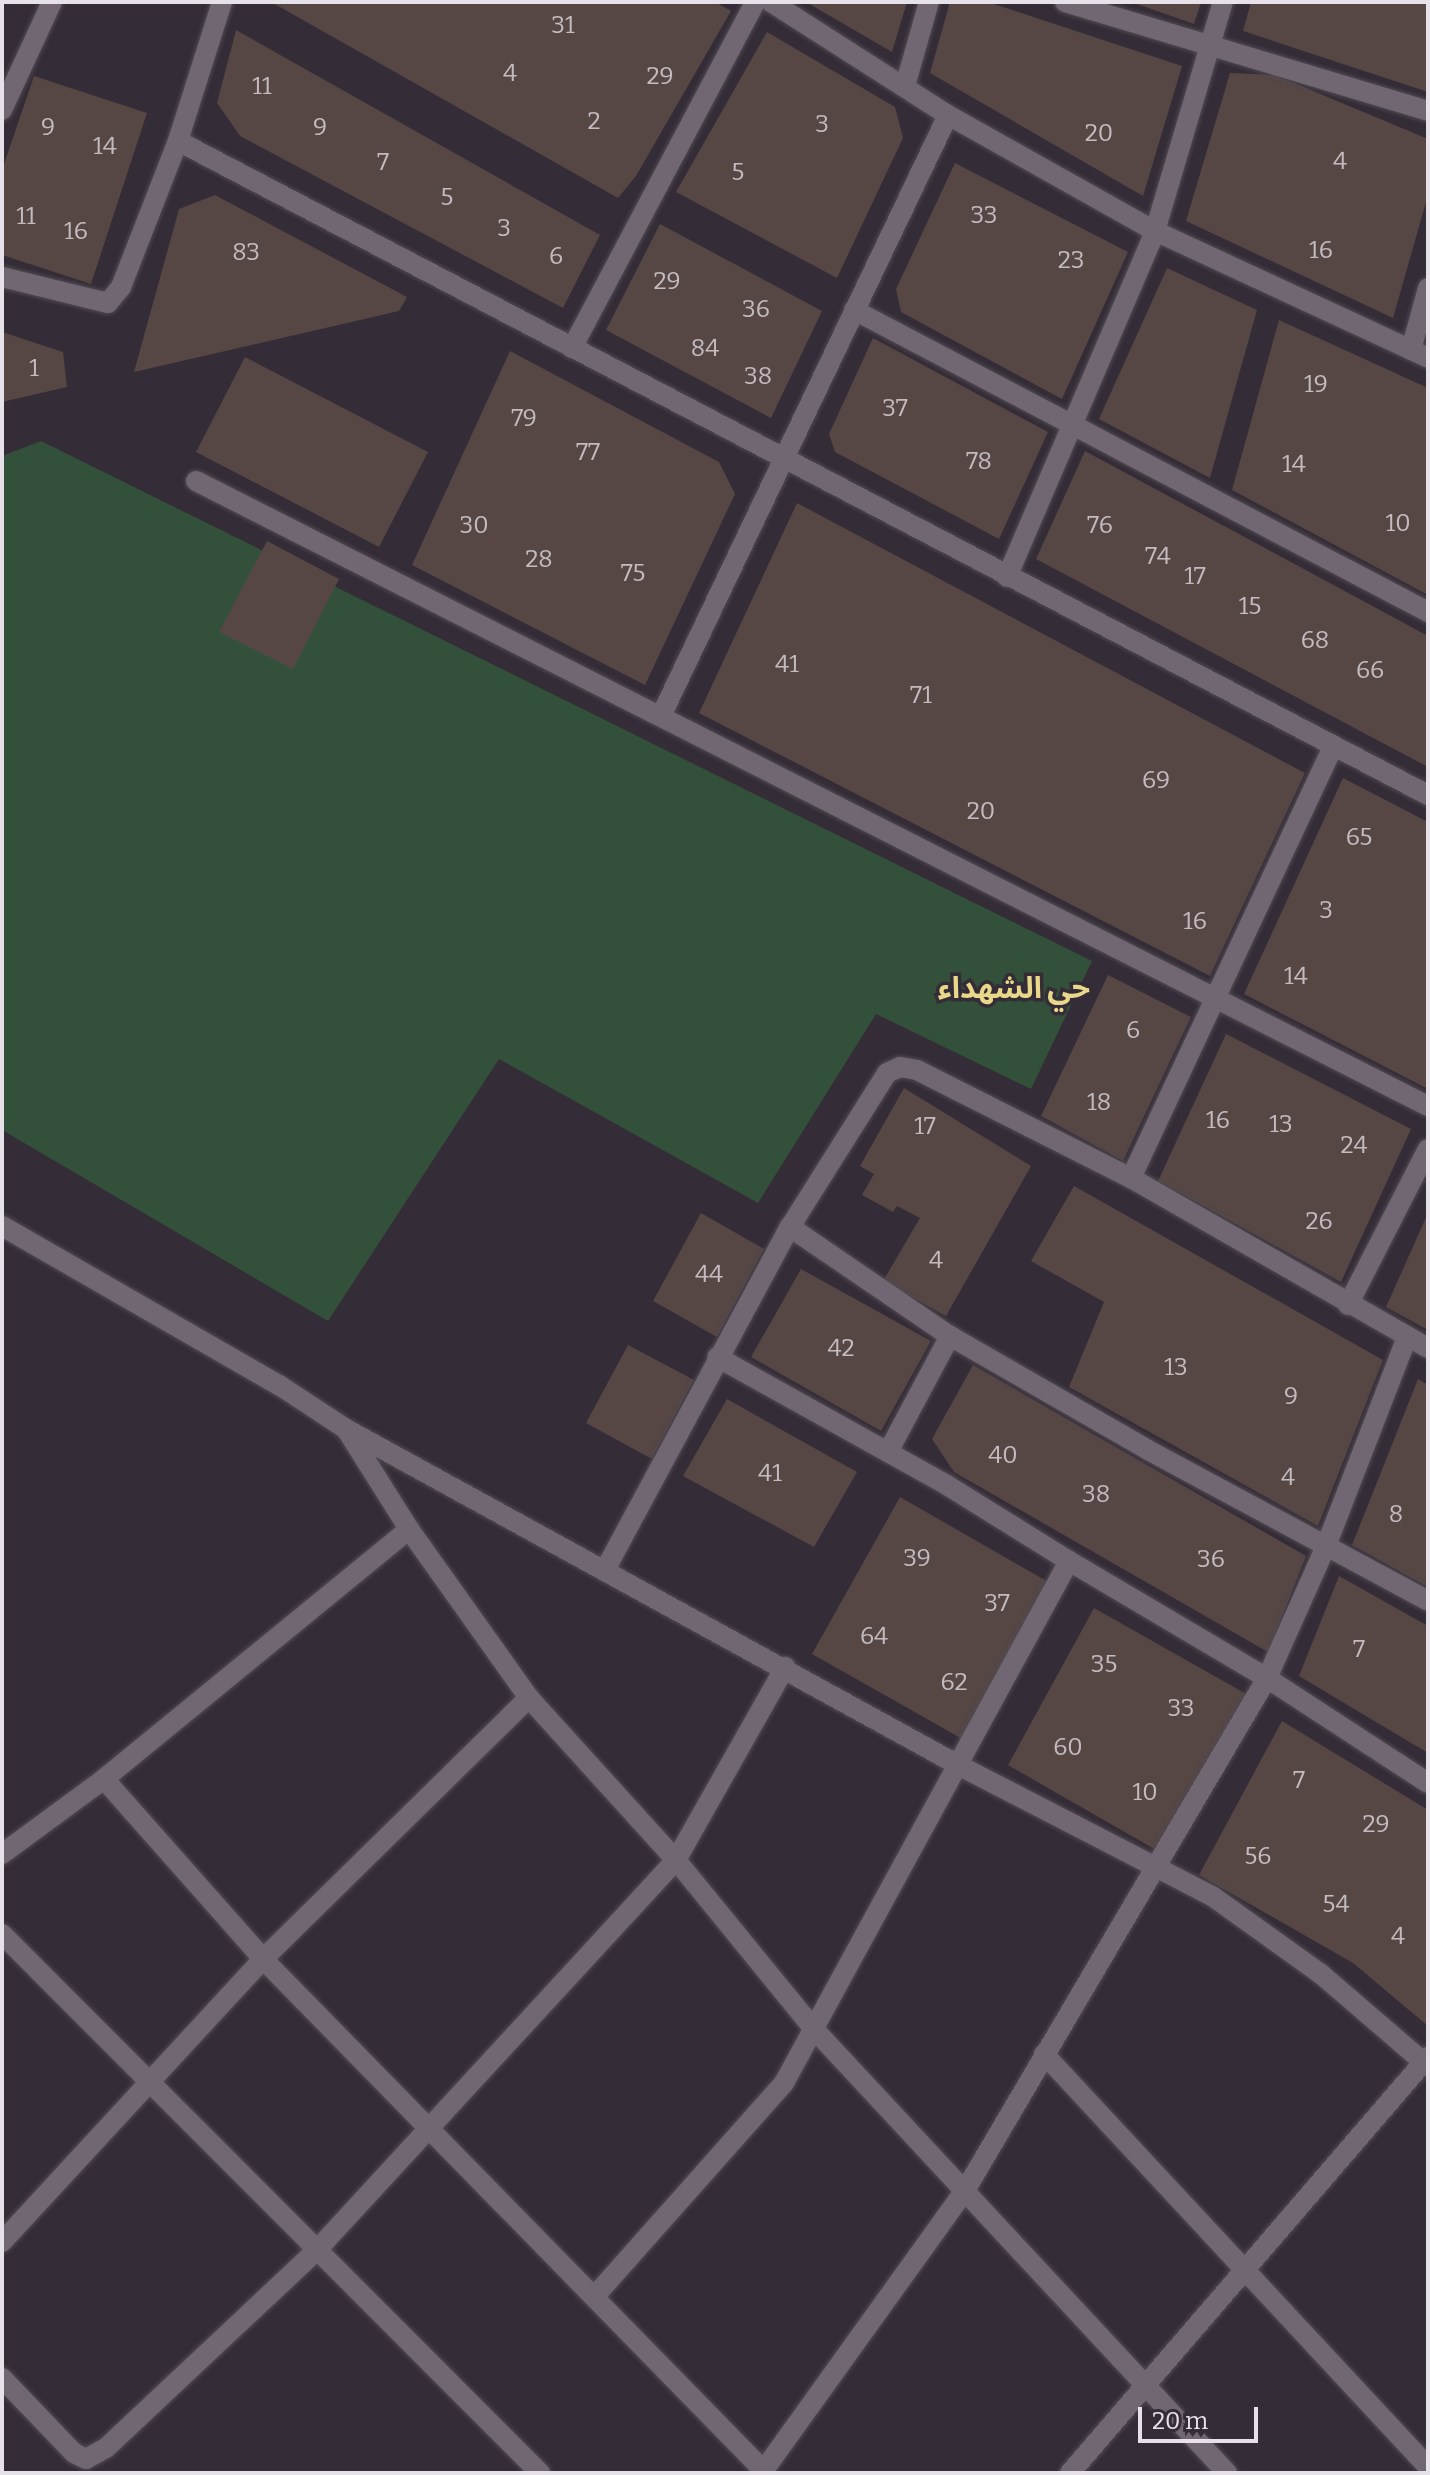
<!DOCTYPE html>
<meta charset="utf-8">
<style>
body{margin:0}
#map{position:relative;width:1430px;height:2475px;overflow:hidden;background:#342c36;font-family:Bitter,"Noto Sans Arabic",serif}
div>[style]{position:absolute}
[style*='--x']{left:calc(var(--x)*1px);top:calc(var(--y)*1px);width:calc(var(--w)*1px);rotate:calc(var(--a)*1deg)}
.green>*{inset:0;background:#33503b}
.building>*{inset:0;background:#564745}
.roads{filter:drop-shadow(0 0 2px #504a52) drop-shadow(0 0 2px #504a52)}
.street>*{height:20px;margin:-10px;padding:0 10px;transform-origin:10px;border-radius:10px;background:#706772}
.secondary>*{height:20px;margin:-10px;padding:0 10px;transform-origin:10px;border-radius:10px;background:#706772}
span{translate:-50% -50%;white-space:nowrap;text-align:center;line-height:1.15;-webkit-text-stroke:7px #342c36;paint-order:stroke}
.number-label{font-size:24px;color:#c3bbc0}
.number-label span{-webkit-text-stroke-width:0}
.neighbourhood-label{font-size:30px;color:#e9d88a;font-weight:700}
.frame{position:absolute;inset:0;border:4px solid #e7e2e9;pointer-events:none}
.scale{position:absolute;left:1138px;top:2407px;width:120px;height:36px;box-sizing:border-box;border:4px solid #e7e2e9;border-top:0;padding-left:10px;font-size:24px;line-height:28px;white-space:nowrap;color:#e7e2e9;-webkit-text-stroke:6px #342c36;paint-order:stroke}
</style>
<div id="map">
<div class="green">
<i style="clip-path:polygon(41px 441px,1092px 961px,1031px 1089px,876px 1014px,758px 1203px,499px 1059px,328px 1321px,2px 1130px,2px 456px)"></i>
</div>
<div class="building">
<i style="clip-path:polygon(271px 2px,715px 2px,731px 11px,636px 176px,618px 198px)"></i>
<i style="clip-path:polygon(806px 2px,907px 2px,892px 52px)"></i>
<i style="clip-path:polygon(950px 2px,988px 2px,1182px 66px,1143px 196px,930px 73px)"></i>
<i style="clip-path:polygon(1131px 2px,1201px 2px,1194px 24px)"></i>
<i style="clip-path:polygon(1251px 2px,1428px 2px,1428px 92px,1243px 31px)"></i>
<i style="clip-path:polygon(236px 30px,600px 235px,563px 308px,240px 136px,217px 103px)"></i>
<i style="clip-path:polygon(767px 32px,895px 107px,903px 138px,837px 278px,676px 192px)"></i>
<i style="clip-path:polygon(1230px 73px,1275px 75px,1428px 139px,1428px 195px,1393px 318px,1186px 221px)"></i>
<i style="clip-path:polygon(34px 76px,147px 113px,91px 284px,2px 255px,2px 170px)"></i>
<i style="clip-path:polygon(955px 163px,1128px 252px,1062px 399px,901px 312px,896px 289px)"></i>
<i style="clip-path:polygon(215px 195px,407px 297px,399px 311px,134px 372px,179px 209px)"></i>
<i style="clip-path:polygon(660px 224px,822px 311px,771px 418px,606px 330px)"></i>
<i style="clip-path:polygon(1167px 268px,1257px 310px,1210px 478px,1099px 419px)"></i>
<i style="clip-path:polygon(1279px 320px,1428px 388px,1428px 595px,1232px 490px)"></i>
<i style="clip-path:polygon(2px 332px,63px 352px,67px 387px,2px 402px)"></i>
<i style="clip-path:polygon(873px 338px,1048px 432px,999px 539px,835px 452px,829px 434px)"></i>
<i style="clip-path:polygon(510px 351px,719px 462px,735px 494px,645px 685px,412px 565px)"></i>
<i style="clip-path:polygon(245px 357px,428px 452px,379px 547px,196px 452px)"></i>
<i style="clip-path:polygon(1085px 451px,1428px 636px,1428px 767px,1036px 559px)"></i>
<i style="clip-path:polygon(797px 503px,1305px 773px,1210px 976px,699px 713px)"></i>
<i style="clip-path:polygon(267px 541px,339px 579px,293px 669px,219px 632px)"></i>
<i style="clip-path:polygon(1343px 778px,1428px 822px,1428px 1089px,1244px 994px)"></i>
<i style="clip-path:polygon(1108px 975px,1191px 1017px,1123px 1161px,1041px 1116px)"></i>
<i style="clip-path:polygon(1226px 1034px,1411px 1129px,1341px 1282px,1158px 1181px)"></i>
<i style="clip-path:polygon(904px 1088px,1031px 1166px,946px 1316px,883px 1281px,920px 1218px,897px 1206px,893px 1212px,862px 1195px,874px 1174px,860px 1166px)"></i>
<i style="clip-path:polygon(1074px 1186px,1383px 1360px,1318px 1526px,1069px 1387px,1104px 1302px,1031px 1261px)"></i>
<i style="clip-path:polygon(701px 1213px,764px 1249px,717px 1337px,653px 1301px)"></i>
<i style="clip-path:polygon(1428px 1213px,1428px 1330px,1386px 1307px)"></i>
<i style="clip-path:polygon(801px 1269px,931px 1341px,881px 1431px,751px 1357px)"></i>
<i style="clip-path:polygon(628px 1345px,694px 1380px,652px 1459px,586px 1423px)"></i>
<i style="clip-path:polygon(973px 1365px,1306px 1556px,1268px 1652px,954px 1472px,932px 1439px)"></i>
<i style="clip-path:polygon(1418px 1379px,1428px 1385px,1428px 1587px,1352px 1545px)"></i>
<i style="clip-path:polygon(727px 1399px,857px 1472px,814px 1547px,683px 1476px)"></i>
<i style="clip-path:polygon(900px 1497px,1057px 1587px,973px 1745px,812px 1654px)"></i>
<i style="clip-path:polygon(1339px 1576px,1428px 1626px,1428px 1753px,1299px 1676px)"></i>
<i style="clip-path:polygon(1094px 1608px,1248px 1695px,1163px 1854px,1008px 1765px)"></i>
<i style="clip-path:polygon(1282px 1721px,1428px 1810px,1428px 2026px,1353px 1963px,1199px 1875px)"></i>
</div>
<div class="roads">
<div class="street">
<i style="--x:222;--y:2;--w:146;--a:107.6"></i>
<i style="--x:178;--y:141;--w:1411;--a:27.62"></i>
<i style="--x:771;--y:2;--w:210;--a:32.6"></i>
<i style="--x:948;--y:115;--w:237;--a:29.3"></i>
<i style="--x:1155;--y:231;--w:301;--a:24.9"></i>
<i style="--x:1065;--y:2;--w:379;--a:16.7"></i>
<i style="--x:905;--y:86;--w:87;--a:-74.1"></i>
<i style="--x:2;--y:110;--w:119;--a:-65.2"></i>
<i style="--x:2;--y:277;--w:109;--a:13.8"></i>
<i style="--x:108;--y:303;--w:21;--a:-51"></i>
<i style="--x:121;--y:287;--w:157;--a:-68.7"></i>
<i style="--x:854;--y:310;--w:649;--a:27.75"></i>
<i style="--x:572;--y:348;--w:391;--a:-62.1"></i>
<i style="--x:1411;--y:350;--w:64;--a:-74.7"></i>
<i style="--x:196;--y:481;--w:1381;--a:26.9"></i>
<i style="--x:1007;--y:577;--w:376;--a:-66.8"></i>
<i style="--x:1155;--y:231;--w:239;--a:-73.5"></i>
<i style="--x:661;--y:716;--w:666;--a:-64.47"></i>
<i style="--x:1131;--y:1178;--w:477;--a:-64.9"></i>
<i style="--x:790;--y:1227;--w:194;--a:34.3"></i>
<i style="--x:950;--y:1336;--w:228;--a:29.9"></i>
<i style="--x:1148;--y:1450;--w:318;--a:28.3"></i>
<i style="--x:1348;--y:1305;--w:175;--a:-62.9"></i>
<i style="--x:888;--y:1452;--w:132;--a:-61.9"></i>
<i style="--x:1069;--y:1561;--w:230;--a:30.6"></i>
<i style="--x:1267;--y:1678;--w:192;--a:33.1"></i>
<i style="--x:605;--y:1570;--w:390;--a:-61.7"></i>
<i style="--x:790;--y:1227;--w:182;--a:-57.8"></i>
<i style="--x:887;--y:1073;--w:14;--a:-25"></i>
<i style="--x:900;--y:1067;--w:17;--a:10"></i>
<i style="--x:917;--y:1070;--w:240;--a:26.8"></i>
<i style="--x:1131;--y:1178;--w:342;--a:29.8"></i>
<i style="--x:529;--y:1698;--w:219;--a:47.8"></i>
<i style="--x:676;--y:1860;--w:217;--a:50.8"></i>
<i style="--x:813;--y:2028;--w:608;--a:47.07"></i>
<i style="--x:104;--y:1779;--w:240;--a:48.5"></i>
<i style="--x:263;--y:1959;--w:719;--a:45.62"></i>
<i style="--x:2;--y:1854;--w:127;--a:-36.3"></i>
<i style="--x:104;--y:1779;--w:394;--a:-39.3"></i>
<i style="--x:2;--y:1934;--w:762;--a:45.05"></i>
<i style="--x:1044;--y:2054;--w:564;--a:47.08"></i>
<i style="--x:2;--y:2242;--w:385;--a:-47.3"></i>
<i style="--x:263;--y:1959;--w:373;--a:-44.5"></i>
<i style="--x:529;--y:1698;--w:207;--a:-125.4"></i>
<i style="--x:409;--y:1529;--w:118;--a:-122.2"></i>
<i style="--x:594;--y:2297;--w:286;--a:-48.4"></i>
<i style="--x:784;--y:2083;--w:595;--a:-61.37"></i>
<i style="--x:1069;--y:1561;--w:144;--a:-148.1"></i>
<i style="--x:947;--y:1485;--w:263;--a:-150.9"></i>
<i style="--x:2;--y:2378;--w:104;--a:46.2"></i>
<i style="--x:74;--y:2453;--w:13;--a:27"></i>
<i style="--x:86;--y:2459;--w:23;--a:-29"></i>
<i style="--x:106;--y:2448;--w:288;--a:-43.2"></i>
<i style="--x:316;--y:2251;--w:531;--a:-47.36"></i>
<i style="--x:676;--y:1860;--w:222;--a:-60.5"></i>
<i style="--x:764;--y:2470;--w:346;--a:-54.3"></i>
<i style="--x:966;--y:2189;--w:593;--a:-59.5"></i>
<i style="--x:1267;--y:1678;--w:145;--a:-65.9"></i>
<i style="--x:1326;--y:1546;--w:224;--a:-68.8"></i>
<i style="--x:1070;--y:2473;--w:549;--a:-49.29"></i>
</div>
<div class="secondary">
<i style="--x:2;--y:1226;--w:319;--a:29.9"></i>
<i style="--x:279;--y:1385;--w:80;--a:33.3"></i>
<i style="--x:346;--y:1429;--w:700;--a:28.76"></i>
<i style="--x:960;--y:1766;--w:284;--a:27.3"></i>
<i style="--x:1212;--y:1896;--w:134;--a:35.6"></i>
<i style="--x:1321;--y:1974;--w:141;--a:40.7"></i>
</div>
</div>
<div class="number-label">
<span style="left:563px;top:26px">31</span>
<span style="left:510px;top:74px">4</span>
<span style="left:660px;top:77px">29</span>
<span style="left:262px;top:87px">11</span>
<span style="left:594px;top:122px">2</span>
<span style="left:822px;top:125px">3</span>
<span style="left:48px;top:128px">9</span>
<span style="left:320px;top:128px">9</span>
<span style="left:1099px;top:134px">20</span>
<span style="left:105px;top:147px">14</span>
<span style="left:1340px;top:162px">4</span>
<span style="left:383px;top:163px">7</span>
<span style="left:738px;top:173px">5</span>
<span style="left:447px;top:198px">5</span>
<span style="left:984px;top:216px">33</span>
<span style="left:26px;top:217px">11</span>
<span style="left:504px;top:229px">3</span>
<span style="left:76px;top:232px">16</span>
<span style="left:1321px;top:251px">16</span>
<span style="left:246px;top:253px">83</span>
<span style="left:556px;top:257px">6</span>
<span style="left:1071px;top:261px">23</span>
<span style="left:667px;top:282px">29</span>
<span style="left:756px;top:310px">36</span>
<span style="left:705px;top:349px">84</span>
<span style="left:34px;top:369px">1</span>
<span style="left:758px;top:377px">38</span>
<span style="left:1316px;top:385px">19</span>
<span style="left:895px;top:409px">37</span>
<span style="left:524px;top:419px">79</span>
<span style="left:588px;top:453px">77</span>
<span style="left:979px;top:462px">78</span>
<span style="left:1294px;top:465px">14</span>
<span style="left:1398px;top:524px">10</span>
<span style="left:474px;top:526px">30</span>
<span style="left:1100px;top:526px">76</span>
<span style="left:1158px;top:557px">74</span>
<span style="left:539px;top:560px">28</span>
<span style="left:633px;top:574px">75</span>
<span style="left:1195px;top:577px">17</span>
<span style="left:1250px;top:607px">15</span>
<span style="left:1315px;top:641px">68</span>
<span style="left:787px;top:665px">41</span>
<span style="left:1370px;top:671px">66</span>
<span style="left:921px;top:696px">71</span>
<span style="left:1156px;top:781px">69</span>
<span style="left:981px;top:812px">20</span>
<span style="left:1359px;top:838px">65</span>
<span style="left:1326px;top:911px">3</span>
<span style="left:1195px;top:922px">16</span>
<span style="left:1296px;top:977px">14</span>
<span style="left:1133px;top:1031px">6</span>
<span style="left:1099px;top:1103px">18</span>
<span style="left:1218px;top:1121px">16</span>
<span style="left:1281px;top:1125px">13</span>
<span style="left:925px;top:1127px">17</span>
<span style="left:1354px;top:1146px">24</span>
<span style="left:1319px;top:1222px">26</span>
<span style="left:936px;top:1261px">4</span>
<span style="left:709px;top:1275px">44</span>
<span style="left:841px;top:1349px">42</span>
<span style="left:1176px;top:1368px">13</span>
<span style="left:1291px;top:1397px">9</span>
<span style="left:1003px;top:1456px">40</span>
<span style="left:770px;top:1474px">41</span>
<span style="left:1288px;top:1478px">4</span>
<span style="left:1096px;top:1495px">38</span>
<span style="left:1396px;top:1515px">8</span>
<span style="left:917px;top:1559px">39</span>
<span style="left:1211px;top:1560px">36</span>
<span style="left:997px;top:1604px">37</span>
<span style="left:874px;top:1637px">64</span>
<span style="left:1359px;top:1650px">7</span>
<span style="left:1104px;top:1665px">35</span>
<span style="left:954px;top:1683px">62</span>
<span style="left:1181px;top:1709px">33</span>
<span style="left:1068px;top:1748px">60</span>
<span style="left:1299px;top:1781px">7</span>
<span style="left:1145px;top:1793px">10</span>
<span style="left:1376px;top:1825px">29</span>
<span style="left:1258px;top:1857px">56</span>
<span style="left:1336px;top:1905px">54</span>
<span style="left:1398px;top:1937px">4</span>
</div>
<div class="neighbourhood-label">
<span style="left:1014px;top:988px">حي الشهداء</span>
</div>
<div class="frame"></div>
<div class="scale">20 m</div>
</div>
